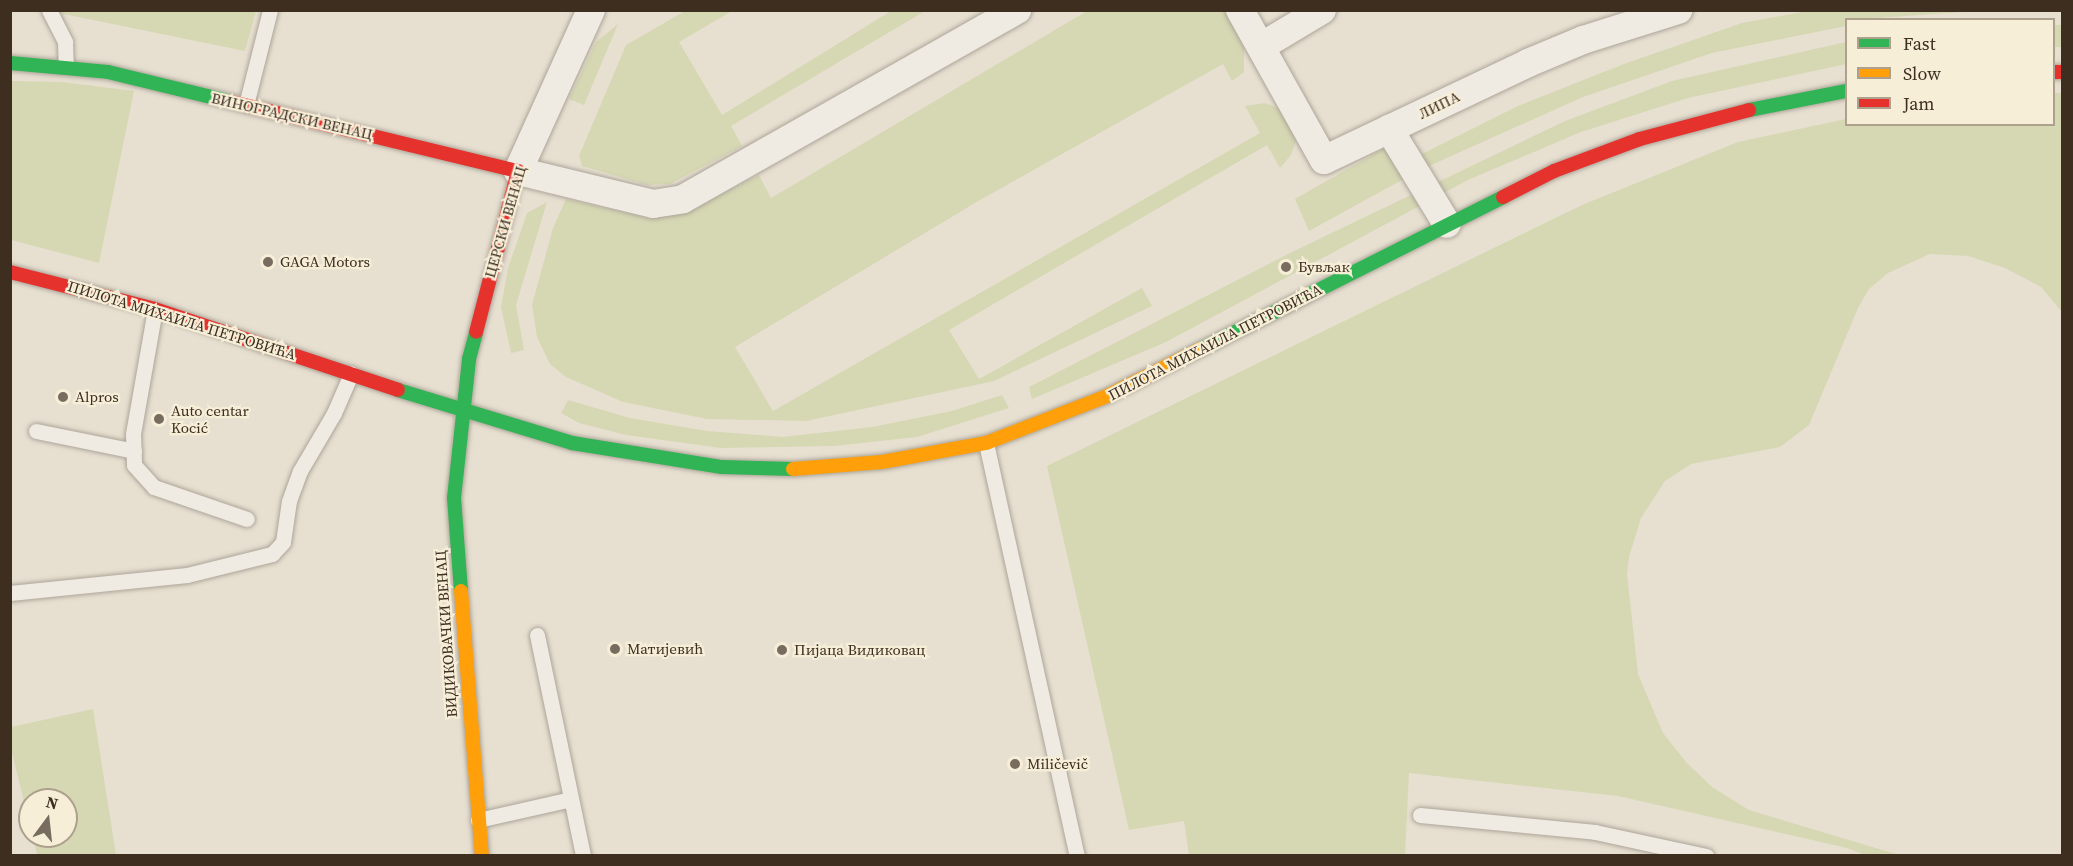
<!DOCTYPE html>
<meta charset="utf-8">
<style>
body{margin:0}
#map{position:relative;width:2073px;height:866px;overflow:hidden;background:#e7e0d1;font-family:"Source Serif 4",serif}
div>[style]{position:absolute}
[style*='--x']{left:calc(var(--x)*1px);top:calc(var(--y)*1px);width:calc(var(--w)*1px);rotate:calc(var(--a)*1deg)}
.green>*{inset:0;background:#d6d7b3}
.roads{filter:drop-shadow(0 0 2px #ada599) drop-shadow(0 0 2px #ada599)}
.lane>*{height:15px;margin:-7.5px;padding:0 7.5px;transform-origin:7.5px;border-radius:7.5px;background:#efebe3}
.street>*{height:28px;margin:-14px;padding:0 14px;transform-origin:14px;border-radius:14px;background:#efebe3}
.fast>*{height:14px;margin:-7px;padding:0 7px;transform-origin:7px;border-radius:7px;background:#30b455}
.slow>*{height:14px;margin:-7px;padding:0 7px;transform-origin:7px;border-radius:7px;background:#ff9f0a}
.jam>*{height:14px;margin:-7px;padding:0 7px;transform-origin:7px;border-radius:7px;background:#e5322d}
.dots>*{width:16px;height:16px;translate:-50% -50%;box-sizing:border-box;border:3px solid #f7eed8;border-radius:50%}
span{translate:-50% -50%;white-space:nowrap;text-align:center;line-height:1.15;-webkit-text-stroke:4.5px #f7eed8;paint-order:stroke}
.street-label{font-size:15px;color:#3d2e20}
.poi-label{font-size:15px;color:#3d2e20}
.left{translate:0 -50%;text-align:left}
.frame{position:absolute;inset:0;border:12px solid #3d2e20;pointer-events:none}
.legend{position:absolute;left:1845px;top:18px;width:210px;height:108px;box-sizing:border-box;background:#f7eed8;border:2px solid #ada18e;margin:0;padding:8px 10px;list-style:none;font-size:18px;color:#3d2e20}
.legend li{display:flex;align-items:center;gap:12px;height:30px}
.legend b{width:30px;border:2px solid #ada18e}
.north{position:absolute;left:18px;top:788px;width:60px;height:60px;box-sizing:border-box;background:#f7eed8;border:2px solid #ada18e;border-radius:50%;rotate:15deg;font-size:16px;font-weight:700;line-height:24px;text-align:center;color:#3d2e20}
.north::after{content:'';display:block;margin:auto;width:21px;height:27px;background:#786c5e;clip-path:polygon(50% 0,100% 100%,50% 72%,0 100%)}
</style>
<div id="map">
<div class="green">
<i style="clip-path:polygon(49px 11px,256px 11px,245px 51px)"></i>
<i style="clip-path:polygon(685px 11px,732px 11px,679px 42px,722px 115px,891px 11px,925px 11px,731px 126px,742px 146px,670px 184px,647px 185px,582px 166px,579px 156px,626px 45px)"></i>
<i style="clip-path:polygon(1087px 11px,1226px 11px,1244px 45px,1244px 72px,1232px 81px,1223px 64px,980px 200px,735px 347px,773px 411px,1260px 133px,1245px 106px,1265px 103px,1278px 108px,1286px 117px,1296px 141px,1291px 155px,1280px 168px,1267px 145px,949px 330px,979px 379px,1142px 288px,1152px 306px,994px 381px,806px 421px,707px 419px,623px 402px,566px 377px,550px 364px,537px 337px,532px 305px,553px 228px,566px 199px,648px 218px,684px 213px,759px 175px,771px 198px)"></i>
<i style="clip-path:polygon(1808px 11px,1979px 11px,1846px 20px,1846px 26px,1712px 53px,1583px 97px,1420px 170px,1309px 231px,1295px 199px,1402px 138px,1414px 158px,1518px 106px,1624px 64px,1742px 23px)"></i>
<i style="clip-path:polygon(618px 24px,584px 105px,569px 99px,596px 42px)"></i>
<i style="clip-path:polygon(2054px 25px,2062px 25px,2062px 47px,2054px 47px)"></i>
<i style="clip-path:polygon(1846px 42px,1846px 64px,1688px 98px,1581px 132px,1468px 180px,1166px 342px,1032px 399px,1029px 387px,1292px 252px,1565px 121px,1672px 81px)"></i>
<i style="clip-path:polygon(11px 81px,62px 82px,134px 91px,99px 263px,11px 240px)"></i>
<i style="clip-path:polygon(2054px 93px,2062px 93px,2062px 312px,2041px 287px,2005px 268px,1968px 256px,1930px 254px,1888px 273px,1869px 289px,1858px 308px,1809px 425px,1780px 447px,1691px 464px,1665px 481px,1641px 518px,1629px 557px,1627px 574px,1638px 674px,1663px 733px,1686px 762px,1712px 787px,1749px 810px,1899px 855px,1865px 855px,1847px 848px,1618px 796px,1409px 773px,1405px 855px,1189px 855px,1184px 821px,1129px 830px,1047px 466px,1582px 205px,1738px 142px,1846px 119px,1846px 124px,2054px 124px)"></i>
<i style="clip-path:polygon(547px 202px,516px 305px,524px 350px,511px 353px,501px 307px,508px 268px,527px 213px)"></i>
<i style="clip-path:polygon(1002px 395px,1009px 408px,917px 437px,834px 446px,721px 448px,626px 435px,579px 423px,561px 413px,568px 400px,630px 418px,707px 431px,783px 437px,872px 427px,952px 411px)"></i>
<i style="clip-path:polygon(93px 709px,116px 855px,37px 855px,33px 836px,66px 836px,66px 800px,30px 800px,30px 826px,11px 749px,11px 727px)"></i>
</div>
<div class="roads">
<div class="lane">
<i style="--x:49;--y:10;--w:36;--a:63"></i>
<i style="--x:65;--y:42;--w:24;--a:88"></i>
<i style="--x:246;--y:105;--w:98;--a:-75.8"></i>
<i style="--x:155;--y:309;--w:127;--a:100"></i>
<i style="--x:133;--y:434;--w:31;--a:88"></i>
<i style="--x:134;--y:465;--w:30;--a:48"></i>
<i style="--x:154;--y:487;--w:98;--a:19"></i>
<i style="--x:36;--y:431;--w:100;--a:11.5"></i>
<i style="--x:986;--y:443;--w:423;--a:77.6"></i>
<i style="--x:10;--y:593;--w:178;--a:-5.8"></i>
<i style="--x:187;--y:575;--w:88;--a:-13.9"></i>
<i style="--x:272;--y:554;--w:16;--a:-47"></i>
<i style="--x:283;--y:542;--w:41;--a:-81.7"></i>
<i style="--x:289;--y:501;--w:32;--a:-70"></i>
<i style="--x:300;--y:471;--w:67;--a:-59.6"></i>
<i style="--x:334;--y:413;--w:43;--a:-66.4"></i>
<i style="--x:537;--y:635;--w:226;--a:78.2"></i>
<i style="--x:1420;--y:815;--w:176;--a:5.5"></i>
<i style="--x:1595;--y:832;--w:114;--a:12.2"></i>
<i style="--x:478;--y:820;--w:95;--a:-12.7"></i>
</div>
<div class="street">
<i style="--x:591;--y:10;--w:177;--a:114.4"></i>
<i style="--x:518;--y:171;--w:139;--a:13.7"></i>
<i style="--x:653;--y:204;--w:30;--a:-9"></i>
<i style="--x:683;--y:199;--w:384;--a:-29.5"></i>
<i style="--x:1240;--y:10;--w:172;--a:60.8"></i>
<i style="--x:1324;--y:160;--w:226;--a:-25.4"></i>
<i style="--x:1528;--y:63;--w:60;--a:-22.7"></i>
<i style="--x:1583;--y:40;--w:100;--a:-17.5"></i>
<i style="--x:1262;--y:46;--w:70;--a:-31"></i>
<i style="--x:1389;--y:129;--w:111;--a:58.6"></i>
</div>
<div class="fast">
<i style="--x:10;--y:63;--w:98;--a:5.2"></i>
<i style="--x:108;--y:72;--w:128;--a:13.6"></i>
<i style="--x:1749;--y:110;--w:99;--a:-11.1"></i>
<i style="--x:1201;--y:349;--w:338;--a:-26.7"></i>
<i style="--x:398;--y:390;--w:182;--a:16.9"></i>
<i style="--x:572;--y:443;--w:152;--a:9.1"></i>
<i style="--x:722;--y:467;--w:71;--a:1.6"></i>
<i style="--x:461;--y:591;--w:93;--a:-94.3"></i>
<i style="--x:454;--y:498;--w:140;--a:-83.8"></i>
<i style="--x:469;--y:359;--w:28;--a:-75"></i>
</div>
<div class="slow">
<i style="--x:793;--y:469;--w:89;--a:-4.5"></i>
<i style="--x:882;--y:462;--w:106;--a:-10.4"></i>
<i style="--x:986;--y:443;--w:130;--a:-21.2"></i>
<i style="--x:1107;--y:396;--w:105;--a:-26.6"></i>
<i style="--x:461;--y:591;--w:266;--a:85.5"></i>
</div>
<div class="jam">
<i style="--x:2054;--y:72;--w:8;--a:0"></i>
<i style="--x:232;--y:102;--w:294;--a:13.6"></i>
<i style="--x:518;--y:171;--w:166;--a:104.6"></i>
<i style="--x:1503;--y:197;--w:57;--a:-27"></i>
<i style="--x:1554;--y:171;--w:92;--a:-20.4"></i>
<i style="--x:1640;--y:139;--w:113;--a:-14.9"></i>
<i style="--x:10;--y:272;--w:150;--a:14.3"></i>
<i style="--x:155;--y:309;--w:256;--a:18.4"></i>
</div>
</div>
<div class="dots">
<i style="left:268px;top:262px;background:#786c5e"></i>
<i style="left:1286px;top:267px;background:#786c5e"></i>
<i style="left:63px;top:397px;background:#786c5e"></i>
<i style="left:159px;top:419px;background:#786c5e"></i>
<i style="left:615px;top:649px;background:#786c5e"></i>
<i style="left:782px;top:650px;background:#786c5e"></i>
<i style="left:1015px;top:764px;background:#786c5e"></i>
</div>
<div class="street-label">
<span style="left:1439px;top:105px;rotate:-26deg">ЛИПА</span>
<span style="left:292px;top:116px;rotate:13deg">ВИНОГРАДСКИ ВЕНАЦ</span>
<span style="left:505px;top:222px;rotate:-74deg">ЦЕРСКИ ВЕНАЦ</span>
<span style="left:182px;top:320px;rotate:17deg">ПИЛОТА МИХАИЛА ПЕТРОВИЋА</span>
<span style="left:1215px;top:342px;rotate:-27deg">ПИЛОТА МИХАИЛА ПЕТРОВИЋА</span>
<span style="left:446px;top:634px;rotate:-94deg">ВИДИКОВАЧКИ ВЕНАЦ</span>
</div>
<div class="poi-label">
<span class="left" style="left:280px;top:262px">GAGA Motors</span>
<span class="left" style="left:1298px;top:267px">Бувљак</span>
<span class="left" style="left:75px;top:397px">Alpros</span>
<span class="left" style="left:171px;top:419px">Auto centar<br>Kocić</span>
<span class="left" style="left:627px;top:649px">Матијевић</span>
<span class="left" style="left:794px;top:650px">Пијаца Видиковац</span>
<span class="left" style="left:1027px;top:764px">Miličevič</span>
</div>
<div class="frame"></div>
<ul class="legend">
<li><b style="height:8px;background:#30b455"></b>Fast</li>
<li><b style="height:8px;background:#ff9f0a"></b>Slow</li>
<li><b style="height:8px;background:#e5322d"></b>Jam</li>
</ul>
<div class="north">N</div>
</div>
